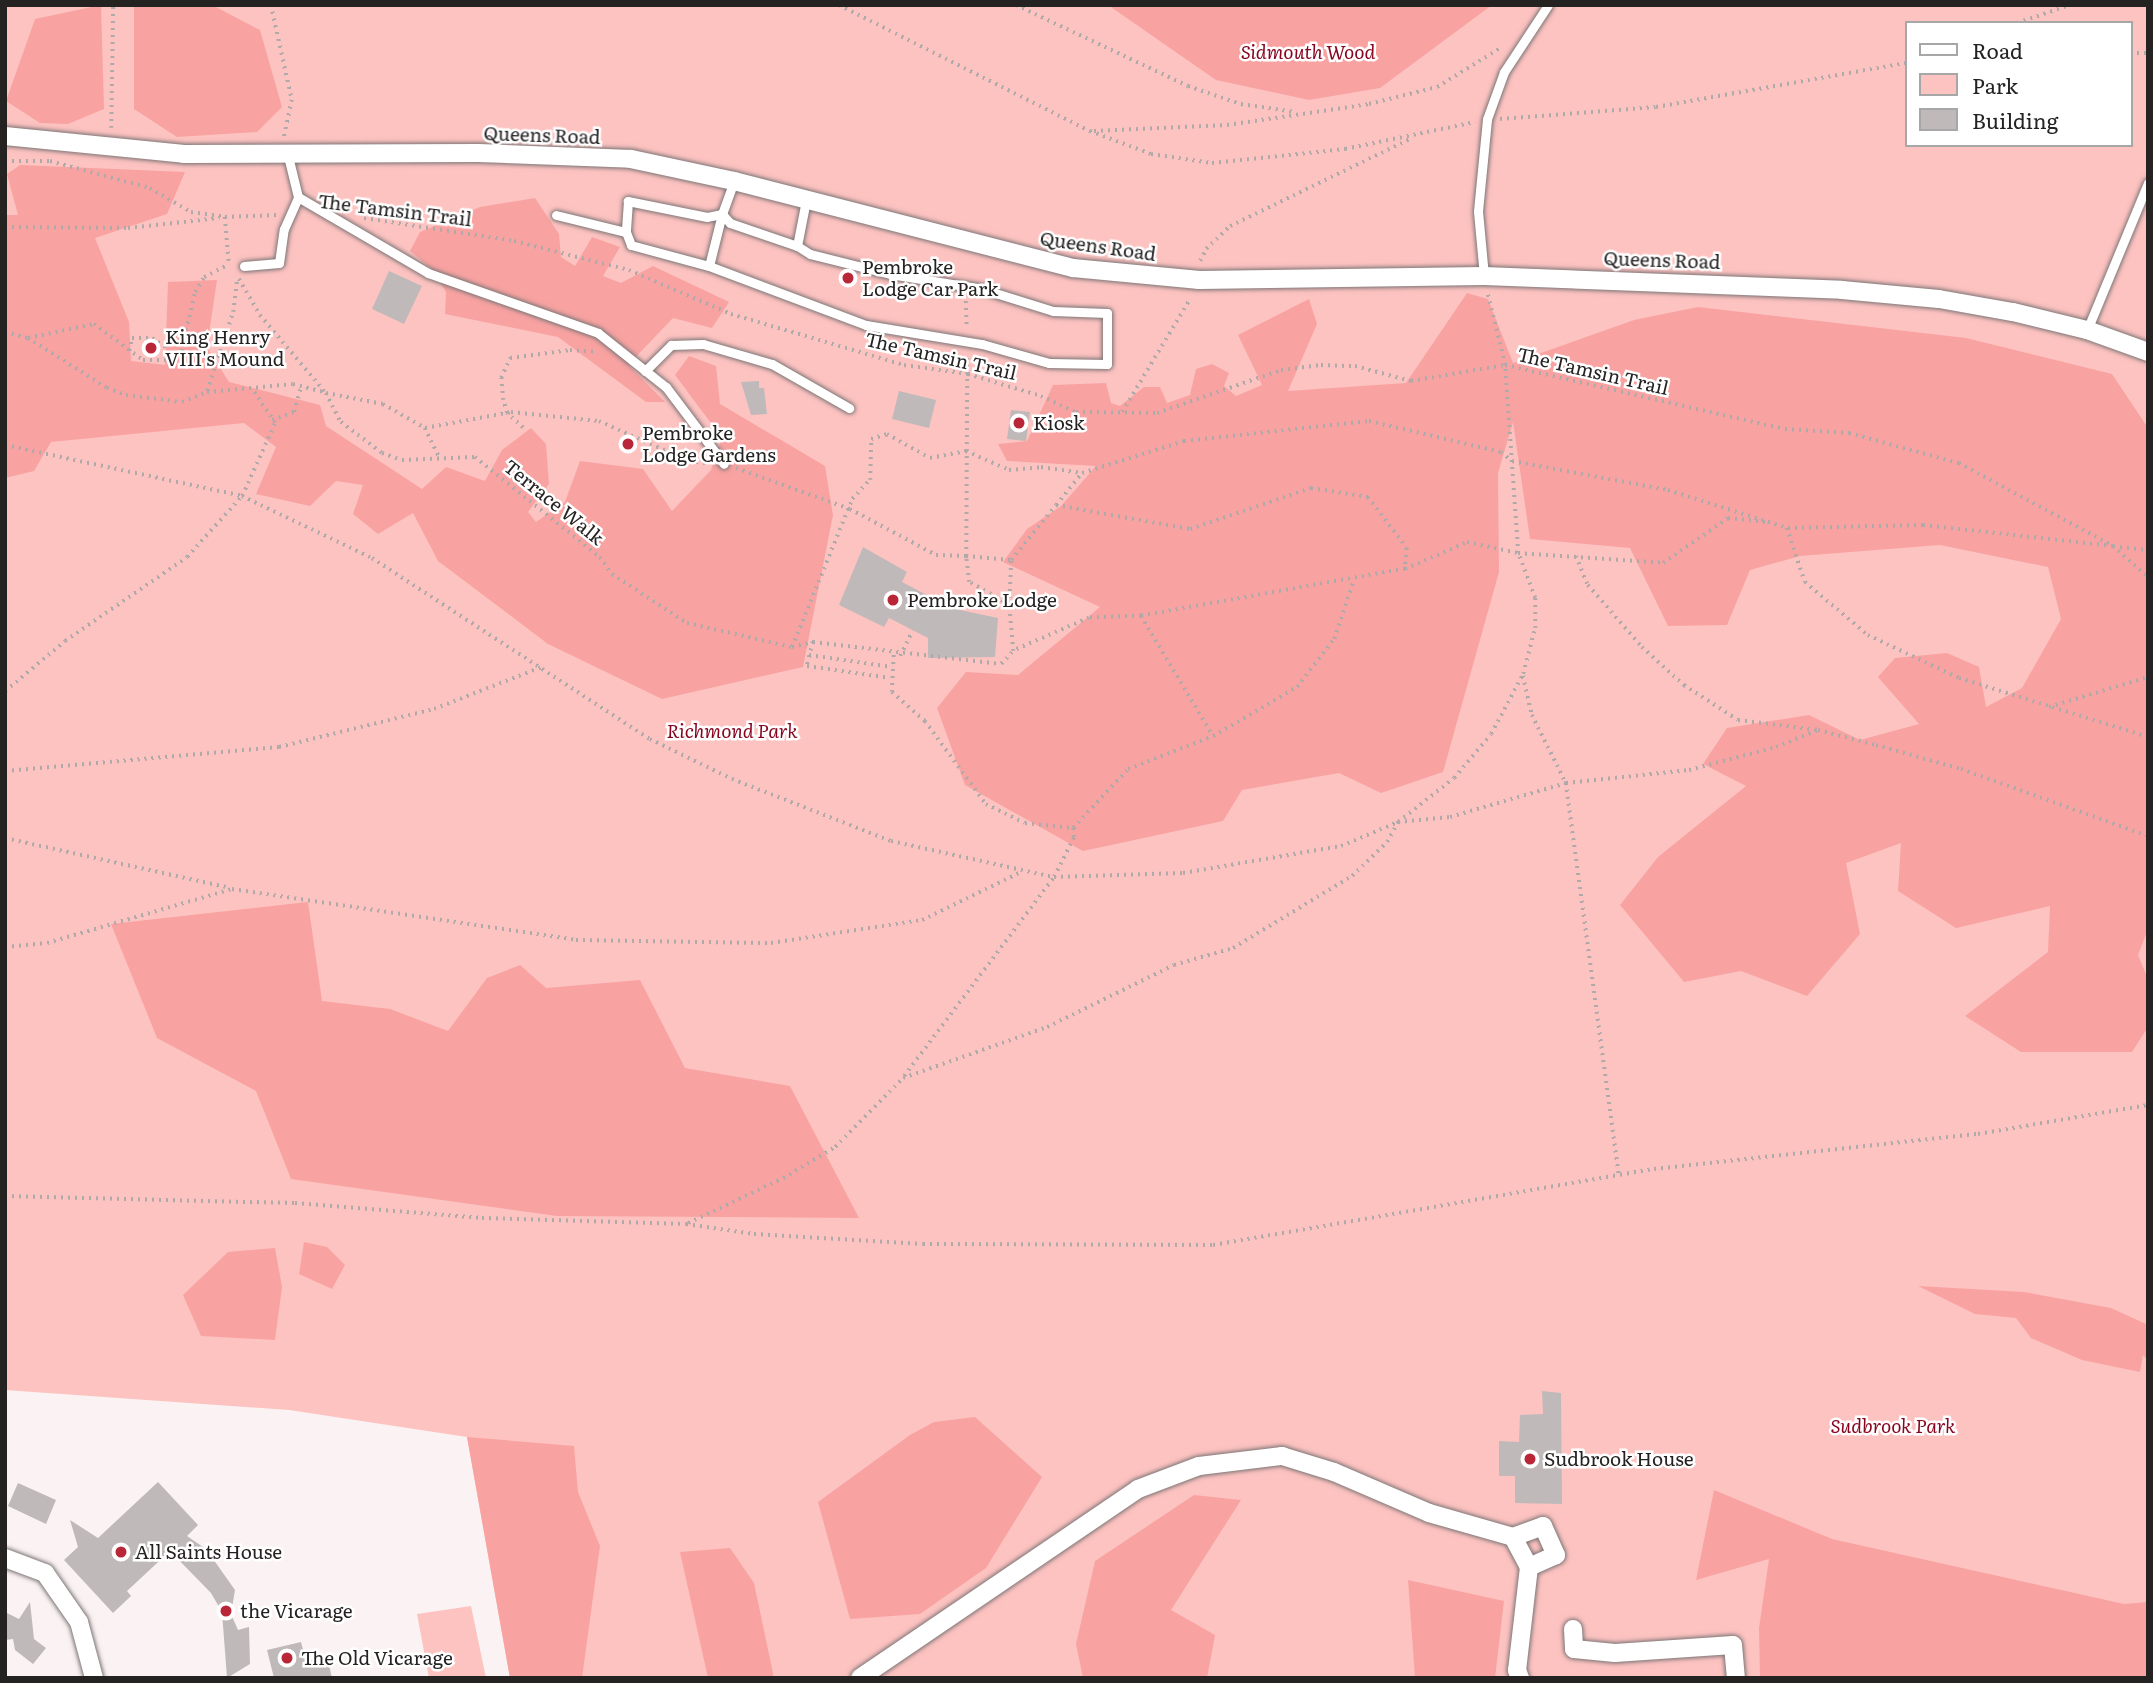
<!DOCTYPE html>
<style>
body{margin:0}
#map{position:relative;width:2153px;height:1683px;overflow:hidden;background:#fbf3f3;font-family:Literata,serif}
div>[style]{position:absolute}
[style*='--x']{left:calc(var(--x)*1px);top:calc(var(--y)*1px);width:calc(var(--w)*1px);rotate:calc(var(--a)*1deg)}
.green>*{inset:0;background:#fdc3c1}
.forest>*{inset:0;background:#f8a3a2}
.building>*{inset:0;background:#c0b9b9}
.path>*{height:3.5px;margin-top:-1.75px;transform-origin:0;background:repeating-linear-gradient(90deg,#b0a9a9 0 2px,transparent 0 7px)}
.roads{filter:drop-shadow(0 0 2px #7d7676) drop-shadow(0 0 2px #7d7676)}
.lane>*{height:9px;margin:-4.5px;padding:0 4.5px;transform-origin:4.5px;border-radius:4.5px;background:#fff}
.street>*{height:18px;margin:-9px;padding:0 9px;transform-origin:9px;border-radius:9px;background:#fff}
.dots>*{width:19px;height:19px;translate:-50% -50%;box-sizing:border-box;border:4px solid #fff;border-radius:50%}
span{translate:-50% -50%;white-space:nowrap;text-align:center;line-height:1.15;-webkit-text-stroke:5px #fff;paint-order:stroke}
.park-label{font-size:19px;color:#87051f;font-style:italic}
.street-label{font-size:19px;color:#252222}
.poi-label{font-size:19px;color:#252222}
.left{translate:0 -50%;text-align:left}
.frame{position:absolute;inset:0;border:7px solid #252222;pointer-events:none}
.legend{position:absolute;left:1905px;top:21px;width:228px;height:126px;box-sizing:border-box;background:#fff;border:2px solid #a8a7a7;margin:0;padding:9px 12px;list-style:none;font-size:21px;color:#252222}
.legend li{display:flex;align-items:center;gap:14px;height:35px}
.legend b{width:35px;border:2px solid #a8a7a7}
</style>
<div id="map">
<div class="green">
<i style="clip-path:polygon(evenodd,5px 5px,2148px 5px,2148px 1678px,510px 1678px,467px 1437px,289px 1410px,5px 1390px,5px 5px,1906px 23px,2130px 23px,2130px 145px,1906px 145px,1906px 23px)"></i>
<i style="clip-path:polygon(471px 1606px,486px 1678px,429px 1678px,417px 1614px)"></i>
</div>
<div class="forest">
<i style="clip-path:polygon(101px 5px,104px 109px,68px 124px,40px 123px,6px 101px,35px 19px)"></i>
<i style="clip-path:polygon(212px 5px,260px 30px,282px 107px,257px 132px,177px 137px,134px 109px,134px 6px)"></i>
<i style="clip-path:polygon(1108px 5px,1492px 5px,1380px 88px,1309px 100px,1216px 80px)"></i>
<i style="clip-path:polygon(20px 165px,185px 172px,167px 214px,95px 238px,129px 322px,131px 361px,165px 365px,168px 282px,217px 280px,207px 347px,229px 382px,320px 405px,326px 426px,422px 489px,446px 467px,485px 481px,502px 450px,531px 428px,546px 444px,549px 484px,528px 512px,536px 522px,565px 502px,580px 461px,643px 469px,672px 511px,711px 470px,722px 438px,675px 375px,689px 356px,716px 366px,720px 404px,825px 466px,833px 515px,803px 667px,662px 699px,548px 644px,438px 561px,413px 513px,378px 534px,353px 514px,363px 485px,336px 481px,310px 506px,256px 494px,276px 447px,244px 423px,51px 442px,34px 471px,5px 478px,5px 215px,18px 215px,7px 174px)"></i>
<i style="clip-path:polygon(535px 198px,559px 234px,561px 257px,575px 266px,592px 237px,620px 247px,603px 276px,621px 283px,653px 266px,729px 302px,712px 328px,673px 318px,628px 365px,665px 402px,646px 402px,558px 337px,445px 314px,446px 292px,432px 269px,410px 251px,420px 232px,480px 207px)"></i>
<i style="clip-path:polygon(1467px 293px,1488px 299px,1513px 363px,1634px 320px,1698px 307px,1966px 338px,2112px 374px,2148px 428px,2148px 929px,2138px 955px,2148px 979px,2148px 1027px,2132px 1052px,2021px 1052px,1965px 1016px,2048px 952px,2050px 906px,1956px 928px,1898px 891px,1901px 843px,1846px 863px,1860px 934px,1807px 996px,1741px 971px,1684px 982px,1620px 905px,1658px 857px,1746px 786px,1703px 764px,1727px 728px,1809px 715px,1860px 740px,1919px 724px,1878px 677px,1895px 658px,1947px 653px,1979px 667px,1986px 707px,2022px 688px,2061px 619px,2048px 567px,1940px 545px,1800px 556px,1750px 570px,1727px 625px,1668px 626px,1630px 548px,1530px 539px,1513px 422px,1498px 473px,1499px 572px,1443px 772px,1381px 793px,1339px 773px,1242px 790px,1223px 821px,1083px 851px,965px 785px,937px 708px,966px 672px,1018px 675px,1100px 607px,1003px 562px,1027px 529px,1061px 506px,1096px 466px,1007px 461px,998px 444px,1027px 441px,1053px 385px,1106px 383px,1111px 403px,1120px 406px,1144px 387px,1160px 387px,1167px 403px,1190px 395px,1196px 369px,1212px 364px,1229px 373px,1224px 386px,1236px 396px,1262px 385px,1238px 335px,1309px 299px,1317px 324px,1288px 391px,1406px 383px)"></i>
<i style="clip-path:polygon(308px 902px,322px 1001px,390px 1009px,448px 1031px,487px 978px,520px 965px,546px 988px,640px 980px,685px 1068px,790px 1086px,859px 1218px,557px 1216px,291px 1179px,256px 1091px,157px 1038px,111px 924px)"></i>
<i style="clip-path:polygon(304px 1242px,327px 1247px,345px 1265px,332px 1289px,299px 1274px)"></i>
<i style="clip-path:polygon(275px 1248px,282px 1287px,275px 1340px,201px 1336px,183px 1295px,228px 1252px)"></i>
<i style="clip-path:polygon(1918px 1286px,2024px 1292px,2111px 1308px,2148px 1325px,2148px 1361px,2143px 1355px,2140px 1372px,2082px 1360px,2031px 1338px,2016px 1318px,1975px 1314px)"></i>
<i style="clip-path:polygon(975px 1417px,1042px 1477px,986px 1568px,920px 1614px,850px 1619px,818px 1502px,910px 1435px,934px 1422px)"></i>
<i style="clip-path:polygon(467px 1437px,574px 1446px,578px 1492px,600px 1546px,582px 1678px,510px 1678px)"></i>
<i style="clip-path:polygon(1714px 1490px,1832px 1539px,2124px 1604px,2148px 1602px,2148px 1678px,1760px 1678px,1759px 1628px,1769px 1559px,1696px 1580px)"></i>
<i style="clip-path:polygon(1194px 1495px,1241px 1500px,1171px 1610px,1215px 1635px,1207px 1678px,1083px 1678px,1076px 1644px,1095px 1561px)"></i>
<i style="clip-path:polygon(730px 1548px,754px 1583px,774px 1678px,708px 1678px,680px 1552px)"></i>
<i style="clip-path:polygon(1408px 1580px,1504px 1601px,1495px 1678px,1415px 1678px)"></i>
</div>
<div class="building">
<i style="clip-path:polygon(389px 271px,422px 286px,404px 324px,372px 309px)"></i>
<i style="clip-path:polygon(759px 381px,759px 388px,764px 388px,767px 414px,751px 415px,741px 382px)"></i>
<i style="clip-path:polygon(899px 391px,936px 400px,929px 428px,892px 419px)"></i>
<i style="clip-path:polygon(1011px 410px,1030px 412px,1026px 441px,1007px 439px)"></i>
<i style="clip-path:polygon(863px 547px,907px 572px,902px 582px,927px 595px,945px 595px,946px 607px,998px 618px,995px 657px,928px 658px,928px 638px,889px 618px,884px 627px,839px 605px)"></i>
<i style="clip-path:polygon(1542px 1391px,1561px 1393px,1562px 1504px,1515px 1503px,1515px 1476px,1499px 1476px,1499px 1441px,1519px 1442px,1520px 1415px,1543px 1414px)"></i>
<i style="clip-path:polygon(158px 1482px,198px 1525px,187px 1536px,206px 1549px,235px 1590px,231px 1614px,238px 1630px,249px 1627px,250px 1664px,227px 1678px,222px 1612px,211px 1593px,170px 1551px,127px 1591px,131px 1596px,113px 1613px,64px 1560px,78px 1547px,70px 1520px,98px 1538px)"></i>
<i style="clip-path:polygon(18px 1483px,56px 1500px,46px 1524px,8px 1506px)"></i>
<i style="clip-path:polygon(30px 1602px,34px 1639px,46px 1648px,33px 1664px,15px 1650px,13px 1639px,5px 1640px,5px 1612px,19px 1619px)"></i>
<i style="clip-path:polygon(301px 1642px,306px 1661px,327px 1656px,332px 1678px,274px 1678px,267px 1650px)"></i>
</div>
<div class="path">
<i style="--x:5;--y:5;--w:1;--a:0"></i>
<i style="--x:271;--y:5;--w:97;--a:77.5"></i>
<i style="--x:292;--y:100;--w:38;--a:102"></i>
<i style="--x:839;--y:5;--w:281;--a:26.7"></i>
<i style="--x:1090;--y:131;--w:65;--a:20.7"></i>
<i style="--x:1151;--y:154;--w:62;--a:8.4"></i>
<i style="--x:1212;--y:163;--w:134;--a:-6"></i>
<i style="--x:1345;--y:149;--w:133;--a:-11.7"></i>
<i style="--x:1016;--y:5;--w:190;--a:25.2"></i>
<i style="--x:1188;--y:86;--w:56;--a:18.8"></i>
<i style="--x:1241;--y:104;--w:55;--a:8.4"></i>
<i style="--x:2017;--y:23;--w:56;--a:-18.8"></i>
<i style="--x:2130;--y:53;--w:18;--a:0"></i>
<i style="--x:1500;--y:119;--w:156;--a:-4.4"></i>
<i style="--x:1656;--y:107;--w:254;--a:-10"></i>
<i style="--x:111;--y:128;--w:123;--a:-89.1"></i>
<i style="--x:1094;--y:131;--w:133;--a:-2.6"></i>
<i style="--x:1227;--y:125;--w:144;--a:-8.4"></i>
<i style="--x:1369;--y:104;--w:70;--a:-14"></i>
<i style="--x:1437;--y:87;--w:76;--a:-31.6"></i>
<i style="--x:5;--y:161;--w:45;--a:0"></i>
<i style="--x:50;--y:161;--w:104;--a:15.1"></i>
<i style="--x:150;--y:188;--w:48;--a:30.3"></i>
<i style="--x:191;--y:212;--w:34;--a:8"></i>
<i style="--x:225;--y:217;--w:52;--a:-2.2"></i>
<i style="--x:225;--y:217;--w:46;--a:85"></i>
<i style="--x:364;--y:218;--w:152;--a:8.7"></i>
<i style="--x:514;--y:241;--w:119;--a:14.2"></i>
<i style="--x:629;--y:270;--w:111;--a:23.3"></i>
<i style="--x:731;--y:314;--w:180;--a:16.4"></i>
<i style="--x:904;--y:365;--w:65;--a:8"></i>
<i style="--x:968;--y:374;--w:76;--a:16.8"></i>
<i style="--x:1041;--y:396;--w:38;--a:25"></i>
<i style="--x:1076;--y:412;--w:81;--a:0.7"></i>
<i style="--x:1157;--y:413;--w:131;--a:-19.1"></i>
<i style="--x:1281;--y:370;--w:40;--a:-7.1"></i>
<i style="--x:1321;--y:365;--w:34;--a:2"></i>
<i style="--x:1355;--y:366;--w:58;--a:15"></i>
<i style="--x:1411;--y:381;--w:95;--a:-9.7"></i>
<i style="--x:1505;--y:365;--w:287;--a:12.9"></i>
<i style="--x:1785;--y:429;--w:64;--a:3.6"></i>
<i style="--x:1849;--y:433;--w:114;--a:15.3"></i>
<i style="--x:1959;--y:463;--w:175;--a:28.3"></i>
<i style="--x:2113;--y:546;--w:35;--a:7"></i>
<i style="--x:5;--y:227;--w:123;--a:0.5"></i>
<i style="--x:128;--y:228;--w:92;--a:-6.3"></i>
<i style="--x:1200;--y:261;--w:13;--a:-63"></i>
<i style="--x:1206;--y:249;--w:33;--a:-44"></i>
<i style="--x:1230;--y:226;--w:202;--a:-25.8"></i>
<i style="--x:239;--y:279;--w:42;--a:59.7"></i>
<i style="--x:260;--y:315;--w:102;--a:49.8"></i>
<i style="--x:326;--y:393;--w:58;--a:10.9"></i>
<i style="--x:383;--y:404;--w:48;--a:29.7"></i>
<i style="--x:425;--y:428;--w:87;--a:-10.5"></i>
<i style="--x:511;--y:412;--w:88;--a:5.8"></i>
<i style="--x:599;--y:421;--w:98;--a:24"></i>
<i style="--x:689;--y:461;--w:16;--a:7"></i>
<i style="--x:966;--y:301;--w:28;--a:88"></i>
<i style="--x:5;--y:332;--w:24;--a:15"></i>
<i style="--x:28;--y:338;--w:93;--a:32.3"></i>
<i style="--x:107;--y:388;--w:20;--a:20"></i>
<i style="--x:126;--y:395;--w:56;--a:7.1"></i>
<i style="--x:182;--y:402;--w:27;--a:-22"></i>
<i style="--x:207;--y:392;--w:86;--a:-5.3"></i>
<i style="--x:293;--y:384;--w:34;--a:15"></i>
<i style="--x:326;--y:393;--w:33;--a:63"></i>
<i style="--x:341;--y:422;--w:51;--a:37.1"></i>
<i style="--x:382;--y:453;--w:21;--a:19"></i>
<i style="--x:402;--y:460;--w:73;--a:-2.4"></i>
<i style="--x:475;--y:457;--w:160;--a:38.7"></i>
<i style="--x:600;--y:557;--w:21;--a:55"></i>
<i style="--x:612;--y:574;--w:90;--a:33.2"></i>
<i style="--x:687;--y:623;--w:108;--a:12.9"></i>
<i style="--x:792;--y:647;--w:22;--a:-13"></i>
<i style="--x:813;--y:642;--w:189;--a:6.7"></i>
<i style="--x:1001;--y:664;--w:18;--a:-47"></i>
<i style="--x:1013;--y:651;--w:46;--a:-95"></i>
<i style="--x:1009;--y:605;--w:46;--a:-150.1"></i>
<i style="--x:969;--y:582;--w:26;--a:-97"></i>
<i style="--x:966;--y:556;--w:45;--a:5.1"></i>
<i style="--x:28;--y:338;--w:67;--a:-12"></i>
<i style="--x:94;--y:324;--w:61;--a:36.3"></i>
<i style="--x:143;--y:360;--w:28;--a:0"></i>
<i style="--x:171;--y:360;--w:13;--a:-42"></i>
<i style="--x:181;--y:351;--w:61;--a:-76.7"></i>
<i style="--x:195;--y:292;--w:17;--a:-59"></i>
<i style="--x:204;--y:277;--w:28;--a:-27"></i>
<i style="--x:129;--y:351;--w:13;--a:-77"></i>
<i style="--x:132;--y:338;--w:20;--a:0"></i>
<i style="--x:152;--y:338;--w:15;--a:32"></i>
<i style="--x:165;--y:346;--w:15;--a:67"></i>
<i style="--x:207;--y:391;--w:83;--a:-71.8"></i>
<i style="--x:233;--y:312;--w:35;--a:-83"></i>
<i style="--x:1122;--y:412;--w:132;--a:-59"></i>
<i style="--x:272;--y:420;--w:23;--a:-20"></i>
<i style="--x:294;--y:412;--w:27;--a:-75"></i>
<i style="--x:425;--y:428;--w:32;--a:64"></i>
<i style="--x:523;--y:428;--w:22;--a:-137"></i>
<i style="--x:507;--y:413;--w:14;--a:-107"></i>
<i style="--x:503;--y:400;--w:22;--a:-95"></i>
<i style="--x:501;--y:378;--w:22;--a:-66"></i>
<i style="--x:510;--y:358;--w:61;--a:-7.6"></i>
<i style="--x:570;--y:350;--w:28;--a:4"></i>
<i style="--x:5;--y:445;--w:242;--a:12.1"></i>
<i style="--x:242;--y:496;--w:144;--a:25.5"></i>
<i style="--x:372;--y:558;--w:332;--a:33.1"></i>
<i style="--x:650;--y:739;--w:91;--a:26"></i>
<i style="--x:732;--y:779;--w:171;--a:21.3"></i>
<i style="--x:891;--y:841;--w:167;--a:12.5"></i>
<i style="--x:1054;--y:877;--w:129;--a:-1.8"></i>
<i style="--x:1183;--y:873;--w:160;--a:-9.7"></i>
<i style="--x:1341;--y:846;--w:62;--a:-22.8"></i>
<i style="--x:1398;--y:822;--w:71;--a:-38.2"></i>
<i style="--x:1454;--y:778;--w:57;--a:-49.9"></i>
<i style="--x:1491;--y:734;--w:68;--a:-61.9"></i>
<i style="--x:1523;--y:674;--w:48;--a:-75.4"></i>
<i style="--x:1535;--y:628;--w:30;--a:-90"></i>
<i style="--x:1535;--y:598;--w:48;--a:-110.7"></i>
<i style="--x:1518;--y:553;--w:188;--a:-94"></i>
<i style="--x:1505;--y:365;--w:75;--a:-103.9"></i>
<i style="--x:736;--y:468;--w:121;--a:19.8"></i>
<i style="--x:850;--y:509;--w:98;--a:28.1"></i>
<i style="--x:936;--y:555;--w:30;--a:2"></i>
<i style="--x:966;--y:556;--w:202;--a:-89.7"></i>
<i style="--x:1056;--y:505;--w:41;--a:-50.9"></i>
<i style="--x:1082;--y:473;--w:107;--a:-17.4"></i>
<i style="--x:1184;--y:441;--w:186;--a:-6.2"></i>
<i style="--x:1369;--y:421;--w:136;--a:13.2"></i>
<i style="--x:1501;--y:452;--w:14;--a:39"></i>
<i style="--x:1512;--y:461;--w:159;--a:10.5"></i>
<i style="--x:1668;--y:490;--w:126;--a:17.6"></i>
<i style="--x:1788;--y:528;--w:135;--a:-1.3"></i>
<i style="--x:1923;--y:525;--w:191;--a:6.3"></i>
<i style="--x:2113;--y:546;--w:47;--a:41.5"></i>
<i style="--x:1787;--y:528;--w:57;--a:71.6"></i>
<i style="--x:1805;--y:582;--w:82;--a:40.1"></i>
<i style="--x:1868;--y:635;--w:101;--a:25.3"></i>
<i style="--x:1959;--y:678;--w:198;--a:17.3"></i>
<i style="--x:1576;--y:556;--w:31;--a:68"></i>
<i style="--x:1588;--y:585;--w:82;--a:48.9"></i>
<i style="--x:1642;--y:647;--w:57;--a:42.1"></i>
<i style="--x:1684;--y:685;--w:64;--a:32.9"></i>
<i style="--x:1738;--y:720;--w:81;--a:7.1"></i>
<i style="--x:1818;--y:730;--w:60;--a:14.5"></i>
<i style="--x:1876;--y:745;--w:88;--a:15.8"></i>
<i style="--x:1961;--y:769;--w:199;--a:19.7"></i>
<i style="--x:1405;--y:569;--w:68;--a:-23.5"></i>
<i style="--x:1467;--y:542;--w:52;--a:12.2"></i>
<i style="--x:1518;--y:553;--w:145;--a:3.9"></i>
<i style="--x:1663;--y:563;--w:79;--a:-34.7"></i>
<i style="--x:1728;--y:518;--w:38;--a:6"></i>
<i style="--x:1009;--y:605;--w:45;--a:-87.5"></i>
<i style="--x:1011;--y:560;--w:71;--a:-50.7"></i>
<i style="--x:1056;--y:505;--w:136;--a:10.2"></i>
<i style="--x:1190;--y:529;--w:128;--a:-18.7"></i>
<i style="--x:1311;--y:488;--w:58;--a:9"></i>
<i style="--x:1368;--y:497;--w:64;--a:52.6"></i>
<i style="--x:1407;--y:548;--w:21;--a:95"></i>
<i style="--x:1405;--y:569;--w:268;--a:169.9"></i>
<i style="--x:1141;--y:616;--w:52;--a:177.8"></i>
<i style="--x:1089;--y:618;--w:83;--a:156.5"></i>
<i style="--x:1141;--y:616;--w:140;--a:59"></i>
<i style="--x:813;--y:642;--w:25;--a:104"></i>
<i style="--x:807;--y:666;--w:84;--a:8.2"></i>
<i style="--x:792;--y:647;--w:160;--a:-67.9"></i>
<i style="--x:852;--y:499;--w:26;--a:-47"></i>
<i style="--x:870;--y:480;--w:41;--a:-88.6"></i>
<i style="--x:871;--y:439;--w:17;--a:-17"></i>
<i style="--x:887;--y:434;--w:49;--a:29.2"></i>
<i style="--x:930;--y:458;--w:37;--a:-11"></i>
<i style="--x:966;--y:451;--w:47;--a:23.8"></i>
<i style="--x:1009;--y:470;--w:32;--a:-5"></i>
<i style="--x:1041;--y:467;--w:41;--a:8.3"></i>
<i style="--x:809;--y:655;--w:84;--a:8.2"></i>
<i style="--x:894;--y:655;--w:37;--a:93"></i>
<i style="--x:892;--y:692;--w:44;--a:41.3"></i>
<i style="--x:925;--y:721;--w:103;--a:53.7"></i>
<i style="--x:986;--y:804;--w:43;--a:26"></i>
<i style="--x:1025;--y:823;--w:48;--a:5.9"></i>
<i style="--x:1073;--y:828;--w:81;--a:-47"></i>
<i style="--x:1128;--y:769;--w:91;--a:-21.2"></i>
<i style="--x:1213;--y:736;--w:97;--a:-30.3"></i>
<i style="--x:1297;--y:687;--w:61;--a:-52.4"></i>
<i style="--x:1334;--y:639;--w:63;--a:-71.6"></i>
<i style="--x:900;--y:656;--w:28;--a:-64"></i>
<i style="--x:1523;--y:676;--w:40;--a:77"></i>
<i style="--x:1532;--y:715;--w:76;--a:63.4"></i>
<i style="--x:1566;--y:783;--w:395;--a:82.3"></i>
<i style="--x:5;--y:691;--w:78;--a:-39.8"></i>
<i style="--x:65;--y:641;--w:148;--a:-34.5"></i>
<i style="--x:187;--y:557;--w:82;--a:-48"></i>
<i style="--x:242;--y:496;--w:80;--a:-65.7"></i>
<i style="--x:275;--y:423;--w:42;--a:-124.4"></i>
<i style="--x:2049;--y:707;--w:103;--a:-16.9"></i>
<i style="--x:5;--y:771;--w:275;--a:-5"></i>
<i style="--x:279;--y:747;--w:160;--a:-13.8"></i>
<i style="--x:434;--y:709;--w:116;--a:-21.3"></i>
<i style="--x:5;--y:838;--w:230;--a:12.5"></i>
<i style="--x:5;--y:947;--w:42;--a:-5.4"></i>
<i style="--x:47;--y:943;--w:193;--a:-16.3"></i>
<i style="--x:232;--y:889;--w:348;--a:8.4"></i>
<i style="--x:576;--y:940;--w:195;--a:0.9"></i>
<i style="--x:771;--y:943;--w:153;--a:-8.7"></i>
<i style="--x:922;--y:920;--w:112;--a:-25.9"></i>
<i style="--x:904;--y:1076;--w:249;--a:-53"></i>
<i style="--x:1054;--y:877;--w:45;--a:-63.4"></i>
<i style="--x:1074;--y:837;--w:9;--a:-96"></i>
<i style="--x:5;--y:1196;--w:290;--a:1.4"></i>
<i style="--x:295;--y:1203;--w:188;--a:4.6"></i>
<i style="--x:482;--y:1218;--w:204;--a:1.7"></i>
<i style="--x:686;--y:1224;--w:69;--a:8.4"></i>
<i style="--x:754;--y:1234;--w:169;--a:3.4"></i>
<i style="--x:923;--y:1244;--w:290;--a:0.2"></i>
<i style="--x:1213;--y:1245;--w:448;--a:-9.8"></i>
<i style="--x:1654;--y:1169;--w:326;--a:-6.2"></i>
<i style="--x:1978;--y:1134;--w:172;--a:-9.7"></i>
<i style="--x:688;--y:1223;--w:105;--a:-25.3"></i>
<i style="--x:783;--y:1178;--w:61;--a:-30.8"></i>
<i style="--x:835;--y:1147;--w:97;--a:-45.4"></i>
<i style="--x:903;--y:1078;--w:153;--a:-19.5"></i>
<i style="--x:1047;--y:1027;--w:141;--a:-26"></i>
<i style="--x:1174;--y:965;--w:61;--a:-16.1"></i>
<i style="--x:1233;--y:948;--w:139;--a:-31.2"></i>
<i style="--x:1352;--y:876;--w:49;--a:-44.2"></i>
<i style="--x:1387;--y:842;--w:23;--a:-61"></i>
<i style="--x:1398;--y:822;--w:52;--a:-5.5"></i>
<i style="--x:1450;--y:817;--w:121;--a:-16.3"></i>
<i style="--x:1566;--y:783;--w:124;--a:-6"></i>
<i style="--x:1689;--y:770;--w:90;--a:-14.8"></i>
<i style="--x:1776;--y:747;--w:45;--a:-22"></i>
</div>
<div class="roads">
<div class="lane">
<i style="--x:288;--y:156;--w:42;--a:76.3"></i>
<i style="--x:298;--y:197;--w:151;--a:30.3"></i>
<i style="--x:428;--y:273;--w:180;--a:19.4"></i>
<i style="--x:598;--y:333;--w:87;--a:38.5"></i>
<i style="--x:666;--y:387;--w:96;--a:53"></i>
<i style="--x:734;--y:181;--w:35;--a:110"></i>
<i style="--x:722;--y:214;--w:15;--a:169"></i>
<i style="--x:707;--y:217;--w:81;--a:-168.6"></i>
<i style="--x:628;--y:201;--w:31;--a:94"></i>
<i style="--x:626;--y:232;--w:14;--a:69"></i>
<i style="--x:631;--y:245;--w:81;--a:15.1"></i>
<i style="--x:709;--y:266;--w:168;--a:20.6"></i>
<i style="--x:866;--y:325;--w:118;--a:9.3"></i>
<i style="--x:982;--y:344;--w:70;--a:15.8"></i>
<i style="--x:1049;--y:363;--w:58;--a:1"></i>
<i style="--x:1107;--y:364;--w:51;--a:-90"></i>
<i style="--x:1107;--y:313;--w:54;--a:-177.9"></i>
<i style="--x:1053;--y:311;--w:73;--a:-162.6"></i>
<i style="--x:983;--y:289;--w:94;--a:-170.8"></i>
<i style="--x:890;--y:274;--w:82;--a:-166"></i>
<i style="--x:810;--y:254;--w:15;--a:-148"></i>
<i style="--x:797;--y:246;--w:47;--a:-78.9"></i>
<i style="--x:722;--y:214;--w:12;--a:48"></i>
<i style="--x:730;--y:223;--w:71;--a:18.9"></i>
<i style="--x:556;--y:215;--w:72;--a:13.7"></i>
<i style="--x:244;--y:266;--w:35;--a:-5"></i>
<i style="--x:279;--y:263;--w:34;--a:-82"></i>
<i style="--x:284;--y:229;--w:35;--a:-66"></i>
<i style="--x:709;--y:266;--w:54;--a:-76"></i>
<i style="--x:1484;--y:276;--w:65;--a:-95.3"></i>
<i style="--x:1478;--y:211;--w:92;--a:-84.4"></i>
<i style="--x:1487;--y:119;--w:50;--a:-70.1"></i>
<i style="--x:1504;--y:72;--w:80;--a:-56.7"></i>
<i style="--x:2087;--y:330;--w:159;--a:-67.5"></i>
<i style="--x:645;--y:371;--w:37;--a:-45"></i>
<i style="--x:671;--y:345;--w:32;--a:-2"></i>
<i style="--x:703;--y:344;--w:72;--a:16.2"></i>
<i style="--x:772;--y:364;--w:89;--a:29.7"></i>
</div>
<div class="street">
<i style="--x:5;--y:136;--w:180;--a:5.7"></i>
<i style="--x:184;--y:154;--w:294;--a:-0.2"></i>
<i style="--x:478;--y:153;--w:153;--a:2.2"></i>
<i style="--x:631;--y:159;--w:105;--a:12.1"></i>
<i style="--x:734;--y:181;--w:350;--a:14.4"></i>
<i style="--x:1073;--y:268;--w:127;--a:5.4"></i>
<i style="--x:1199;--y:280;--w:285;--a:-0.8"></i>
<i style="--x:1484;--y:276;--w:358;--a:2.2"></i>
<i style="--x:1842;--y:290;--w:97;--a:5.3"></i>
<i style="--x:1939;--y:299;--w:75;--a:10"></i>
<i style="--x:2013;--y:312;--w:76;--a:13.7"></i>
<i style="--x:2087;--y:330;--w:65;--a:19.8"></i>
<i style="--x:1513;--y:1537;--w:34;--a:62"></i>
<i style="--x:1529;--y:1567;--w:104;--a:96.6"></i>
<i style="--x:1517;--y:1670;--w:9;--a:69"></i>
<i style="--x:5;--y:1558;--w:43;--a:20.6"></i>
<i style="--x:45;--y:1573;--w:60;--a:55.2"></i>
<i style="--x:79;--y:1622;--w:58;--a:75"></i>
<i style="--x:1573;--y:1629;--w:20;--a:87"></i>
<i style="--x:1574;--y:1649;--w:41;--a:5.6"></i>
<i style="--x:1615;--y:1653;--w:118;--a:-3.9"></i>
<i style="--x:1733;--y:1645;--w:33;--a:85"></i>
<i style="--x:860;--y:1678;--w:336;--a:-34.2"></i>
<i style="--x:1138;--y:1489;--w:65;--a:-20.7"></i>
<i style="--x:1199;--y:1466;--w:84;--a:-6.9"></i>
<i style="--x:1282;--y:1456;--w:54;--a:17.1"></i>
<i style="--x:1334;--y:1472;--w:103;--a:23.3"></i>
<i style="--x:1429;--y:1513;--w:87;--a:15.9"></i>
<i style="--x:1513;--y:1537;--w:32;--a:-20"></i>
<i style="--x:1543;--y:1526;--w:32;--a:66"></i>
<i style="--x:1556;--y:1555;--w:30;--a:156"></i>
</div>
</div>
<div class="dots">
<i style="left:848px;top:278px;background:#b82637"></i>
<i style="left:151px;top:348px;background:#b82637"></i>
<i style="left:1019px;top:423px;background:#b82637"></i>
<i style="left:628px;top:444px;background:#b82637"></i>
<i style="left:893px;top:600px;background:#b82637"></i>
<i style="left:1530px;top:1459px;background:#b82637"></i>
<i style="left:121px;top:1552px;background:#b82637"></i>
<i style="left:226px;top:1611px;background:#b82637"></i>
<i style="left:287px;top:1658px;background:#b82637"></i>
</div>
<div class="park-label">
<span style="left:1308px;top:52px">Sidmouth Wood</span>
<span style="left:732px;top:731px">Richmond Park</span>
<span style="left:1893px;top:1426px">Sudbrook Park</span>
</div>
<div class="street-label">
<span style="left:542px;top:135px;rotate:2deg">Queens Road</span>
<span style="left:395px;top:210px;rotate:7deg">The Tamsin Trail</span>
<span style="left:1098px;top:246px;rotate:8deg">Queens Road</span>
<span style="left:1662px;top:260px;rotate:2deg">Queens Road</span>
<span style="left:941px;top:356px;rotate:13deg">The Tamsin Trail</span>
<span style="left:1593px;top:371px;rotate:13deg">The Tamsin Trail</span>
<span style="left:554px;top:502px;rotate:39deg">Terrace Walk</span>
</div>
<div class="poi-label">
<span class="left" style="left:862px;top:278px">Pembroke<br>Lodge Car Park</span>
<span class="left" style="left:165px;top:348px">King Henry<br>VIII's Mound</span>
<span class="left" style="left:1033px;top:423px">Kiosk</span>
<span class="left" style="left:642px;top:444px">Pembroke<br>Lodge Gardens</span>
<span class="left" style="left:907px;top:600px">Pembroke Lodge</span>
<span class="left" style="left:1544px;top:1459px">Sudbrook House</span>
<span class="left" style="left:135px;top:1552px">All Saints House</span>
<span class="left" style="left:240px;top:1611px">the Vicarage</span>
<span class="left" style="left:301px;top:1658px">The Old Vicarage</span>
</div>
<div class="frame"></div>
<ul class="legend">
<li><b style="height:9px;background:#fff"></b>Road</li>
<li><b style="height:19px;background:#fdc3c1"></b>Park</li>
<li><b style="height:19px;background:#c0b9b9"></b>Building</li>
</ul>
</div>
